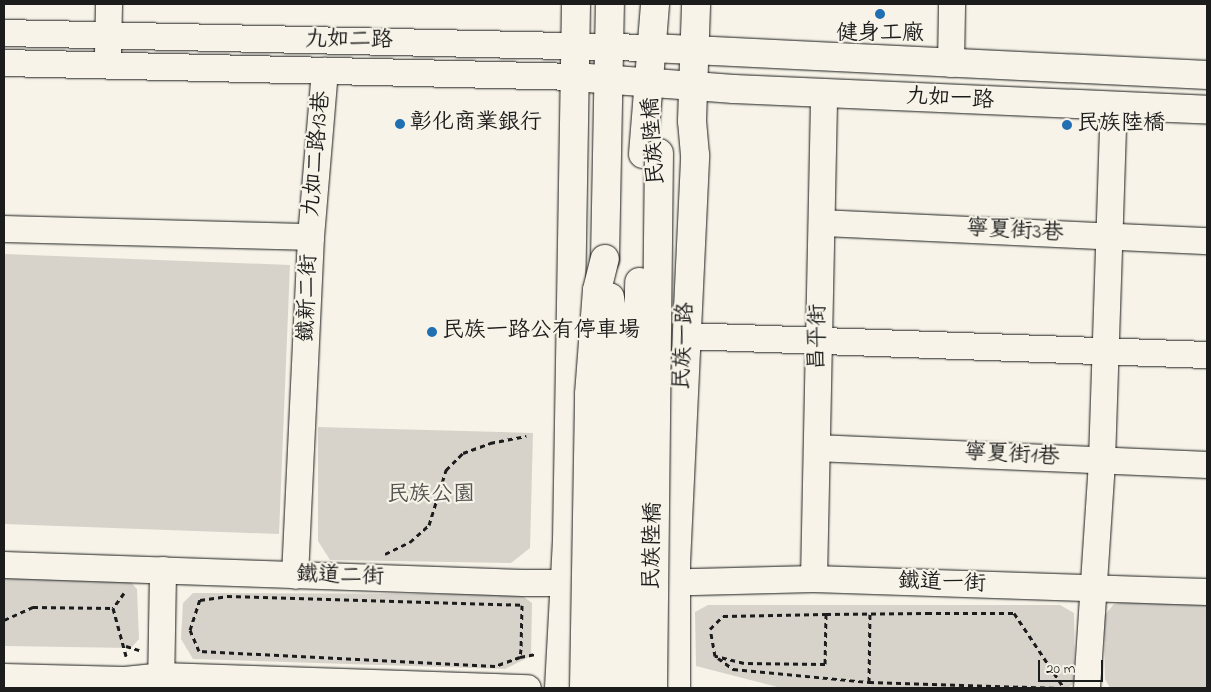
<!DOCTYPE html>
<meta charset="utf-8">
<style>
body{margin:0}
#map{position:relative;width:1211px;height:692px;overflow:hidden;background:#f7f3e8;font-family:"Indie Flower","LXGW WenKai TC",sans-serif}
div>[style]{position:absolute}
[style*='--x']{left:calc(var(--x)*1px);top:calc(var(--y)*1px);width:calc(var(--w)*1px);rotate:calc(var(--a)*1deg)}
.green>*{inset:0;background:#d7d3cb}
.path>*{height:3px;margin-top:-1.5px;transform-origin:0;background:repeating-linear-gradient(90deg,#1c1c1c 0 5px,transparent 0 9px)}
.roads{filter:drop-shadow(0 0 1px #1c1c1c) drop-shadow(0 0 1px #1c1c1c)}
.minor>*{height:26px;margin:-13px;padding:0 13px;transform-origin:13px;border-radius:13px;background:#f7f3e8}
.major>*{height:28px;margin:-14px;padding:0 14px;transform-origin:14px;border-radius:14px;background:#f7f3e8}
.bridges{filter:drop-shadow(0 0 1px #1c1c1c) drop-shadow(0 0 1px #1c1c1c)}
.major-bridge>*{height:28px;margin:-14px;padding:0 14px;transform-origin:14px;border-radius:14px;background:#f7f3e8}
.dots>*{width:14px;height:14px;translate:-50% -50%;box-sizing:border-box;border:2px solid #f7f3e8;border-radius:50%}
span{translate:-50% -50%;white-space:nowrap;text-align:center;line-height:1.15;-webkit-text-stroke:4.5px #f7f3e8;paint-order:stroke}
.poi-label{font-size:22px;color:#1c1c1c}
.left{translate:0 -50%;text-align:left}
.street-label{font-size:22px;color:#1c1c1c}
.park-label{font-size:22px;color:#545351}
.frame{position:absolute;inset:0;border:5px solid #1c1c1c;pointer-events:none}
.scale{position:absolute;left:1038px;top:660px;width:65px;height:22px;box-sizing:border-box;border:2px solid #1c1c1c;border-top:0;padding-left:6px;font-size:15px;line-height:18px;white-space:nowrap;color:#1c1c1c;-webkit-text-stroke:4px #f7f3e8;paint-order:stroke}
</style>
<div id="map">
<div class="green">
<i style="clip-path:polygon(4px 254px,290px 265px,279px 534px,4px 524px)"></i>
<i style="clip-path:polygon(318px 427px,533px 433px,530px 548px,511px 563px,330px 560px,318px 541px)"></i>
<i style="clip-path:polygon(4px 572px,125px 576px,137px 589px,139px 639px,131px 648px,4px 646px)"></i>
<i style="clip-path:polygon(193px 593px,520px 594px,532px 603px,531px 656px,505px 669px,193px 659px,181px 639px,183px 603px)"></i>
<i style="clip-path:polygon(1125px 602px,1207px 604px,1207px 688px,1110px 688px,1105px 679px,1104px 616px,1114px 604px)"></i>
<i style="clip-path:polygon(708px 605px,1060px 605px,1074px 613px,1075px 681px,1069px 688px,781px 688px,696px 666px,695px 612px)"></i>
</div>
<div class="path">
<i style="--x:385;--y:554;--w:28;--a:-26"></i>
<i style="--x:410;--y:542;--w:25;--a:-42"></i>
<i style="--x:429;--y:525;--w:58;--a:-72.8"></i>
<i style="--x:446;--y:470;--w:24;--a:-45"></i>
<i style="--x:463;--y:453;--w:29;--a:-20"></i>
<i style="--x:490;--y:443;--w:37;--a:-11"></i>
<i style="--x:124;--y:593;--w:19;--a:126"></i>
<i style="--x:113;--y:608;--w:50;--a:74.8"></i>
<i style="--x:227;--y:596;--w:295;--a:1.7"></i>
<i style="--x:522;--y:605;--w:44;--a:91.3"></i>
<i style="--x:521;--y:649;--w:8;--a:97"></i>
<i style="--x:520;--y:657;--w:27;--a:160"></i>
<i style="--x:495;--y:666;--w:296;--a:-177.1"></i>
<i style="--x:199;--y:651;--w:23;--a:-113"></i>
<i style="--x:190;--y:630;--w:32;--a:-72"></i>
<i style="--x:200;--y:600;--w:27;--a:-8"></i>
<i style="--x:826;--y:614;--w:50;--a:91.1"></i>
<i style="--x:825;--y:664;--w:81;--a:-179.3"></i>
<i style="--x:744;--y:663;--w:30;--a:-166"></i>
<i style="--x:715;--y:656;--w:27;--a:-100"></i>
<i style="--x:710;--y:629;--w:18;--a:-45"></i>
<i style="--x:723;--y:616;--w:103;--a:-1.1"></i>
<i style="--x:826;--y:614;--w:101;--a:-0.6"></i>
<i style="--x:927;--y:613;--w:87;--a:0"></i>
<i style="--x:1014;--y:613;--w:87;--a:56.3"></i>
<i style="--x:4;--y:620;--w:32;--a:-24"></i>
<i style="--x:33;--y:607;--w:80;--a:0.7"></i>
<i style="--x:126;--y:646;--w:14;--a:17"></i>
<i style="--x:520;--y:657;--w:16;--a:-11"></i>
<i style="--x:718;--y:658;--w:19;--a:36"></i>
<i style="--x:733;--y:669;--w:137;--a:5.5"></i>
<i style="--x:869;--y:682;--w:196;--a:1.8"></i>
<i style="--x:869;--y:682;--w:68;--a:-89.2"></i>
</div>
<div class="roads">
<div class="minor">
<i style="--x:4;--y:33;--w:648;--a:1.33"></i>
<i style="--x:108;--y:53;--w:49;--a:-88.8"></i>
<i style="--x:4;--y:63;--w:571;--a:1.4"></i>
<i style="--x:951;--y:64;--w:60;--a:-89"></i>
<i style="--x:822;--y:223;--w:385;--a:2.7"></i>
<i style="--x:4;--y:229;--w:307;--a:1.5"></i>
<i style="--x:311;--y:237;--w:339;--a:92.7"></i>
<i style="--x:311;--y:237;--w:167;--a:-85.2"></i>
<i style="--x:686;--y:336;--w:521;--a:2.09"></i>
<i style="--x:817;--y:448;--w:390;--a:2.5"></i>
<i style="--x:4;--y:565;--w:519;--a:1.99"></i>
<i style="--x:523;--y:583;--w:65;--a:0"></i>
<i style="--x:814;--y:579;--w:485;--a:-88.8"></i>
<i style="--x:654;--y:583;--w:160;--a:-1.4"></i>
<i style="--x:814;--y:579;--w:393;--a:1.9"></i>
<i style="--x:4;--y:677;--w:121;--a:1.4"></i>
<i style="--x:125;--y:680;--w:37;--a:-6"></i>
<i style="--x:162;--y:676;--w:366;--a:1.9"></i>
<i style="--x:161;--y:688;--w:118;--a:-89"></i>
<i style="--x:1087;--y:688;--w:228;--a:-86.2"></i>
<i style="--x:1102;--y:460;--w:354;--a:-88.1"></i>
</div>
<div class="major">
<i style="--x:652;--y:48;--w:556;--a:2.79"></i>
<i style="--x:575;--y:77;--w:159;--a:4.3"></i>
<i style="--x:734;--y:89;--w:473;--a:2.5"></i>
<i style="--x:643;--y:154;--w:150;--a:-85.4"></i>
<i style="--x:605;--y:259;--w:255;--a:-88.9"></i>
<i style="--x:559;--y:688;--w:147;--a:-86.9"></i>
<i style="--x:567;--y:541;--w:537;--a:-89.04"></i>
<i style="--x:676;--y:688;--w:125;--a:-90"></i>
<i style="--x:676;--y:563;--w:408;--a:-87.3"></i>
<i style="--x:695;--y:155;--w:34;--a:-95"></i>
<i style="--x:692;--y:121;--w:117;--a:-88"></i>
</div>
</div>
<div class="bridges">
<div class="major-bridge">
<i style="--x:584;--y:688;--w:294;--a:-89"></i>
<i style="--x:589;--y:394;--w:104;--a:-85.6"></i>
<i style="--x:597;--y:290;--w:32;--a:-76"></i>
<i style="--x:604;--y:688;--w:369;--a:-88.6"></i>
<i style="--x:613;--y:319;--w:22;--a:-98"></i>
<i style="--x:630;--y:688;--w:406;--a:-88.7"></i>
<i style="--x:653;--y:688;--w:535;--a:-89.36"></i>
</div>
</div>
<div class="dots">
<i style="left:880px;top:14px;background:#1f6fb2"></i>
<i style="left:400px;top:124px;background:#1f6fb2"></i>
<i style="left:1067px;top:125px;background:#1f6fb2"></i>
<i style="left:432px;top:332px;background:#1f6fb2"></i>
</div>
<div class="poi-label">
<span style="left:880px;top:35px">健身工廠</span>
<span class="left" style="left:410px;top:124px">彰化商業銀行</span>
<span class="left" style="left:1077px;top:125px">民族陸橋</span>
<span class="left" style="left:442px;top:332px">民族一路公有停車場</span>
</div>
<div class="street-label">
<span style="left:349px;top:41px;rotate:1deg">九如二路</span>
<span style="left:950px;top:100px;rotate:3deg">九如一路</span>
<span style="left:655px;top:141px;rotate:-94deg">民族陸橋</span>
<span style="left:318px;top:154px;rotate:-85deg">九如二路13巷</span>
<span style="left:1015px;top:232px;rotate:3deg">寧夏街3巷</span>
<span style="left:309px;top:298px;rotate:-88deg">鐵新二街</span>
<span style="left:819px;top:337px;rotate:-89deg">昌平街</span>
<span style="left:685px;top:346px;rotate:-87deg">民族一路</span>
<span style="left:1012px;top:456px;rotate:3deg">寧夏街1巷</span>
<span style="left:654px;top:546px;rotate:-89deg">民族陸橋</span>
<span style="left:340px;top:577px;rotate:2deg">鐵道二街</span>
<span style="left:942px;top:584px;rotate:2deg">鐵道一街</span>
</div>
<div class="park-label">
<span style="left:431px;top:496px">民族公園</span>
</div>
<div class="frame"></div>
<div class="scale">20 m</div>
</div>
